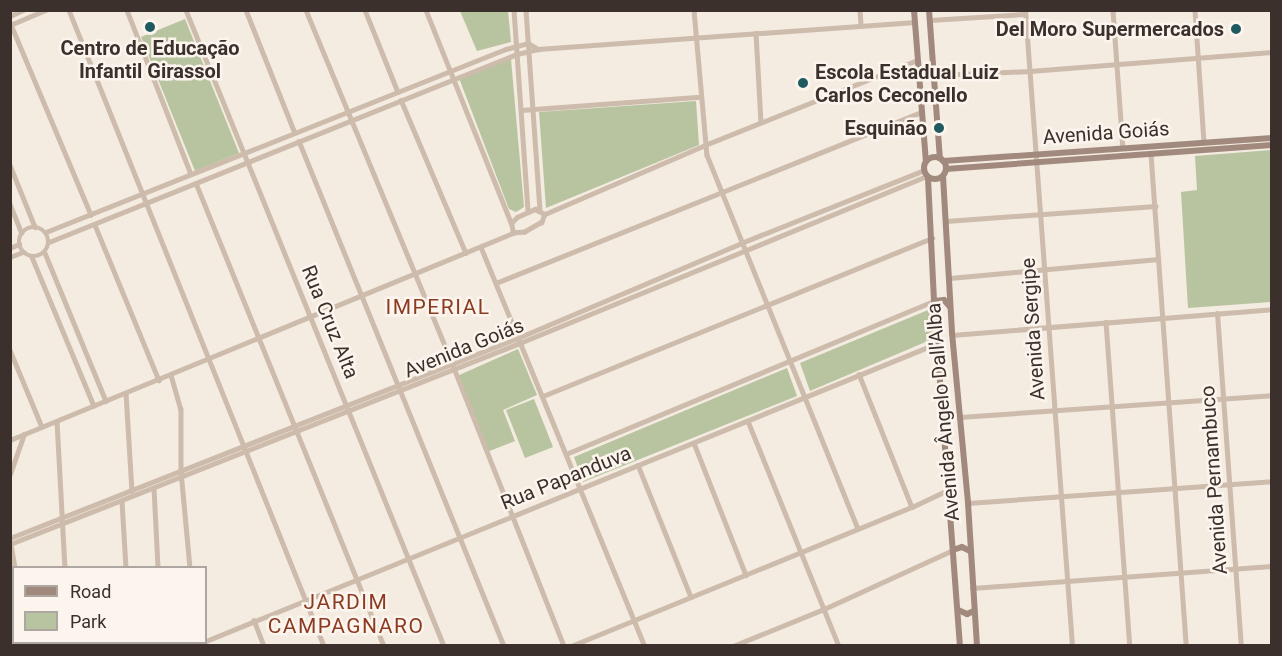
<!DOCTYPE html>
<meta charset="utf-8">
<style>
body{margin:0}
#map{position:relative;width:1282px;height:656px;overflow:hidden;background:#f4ebe1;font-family:Roboto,sans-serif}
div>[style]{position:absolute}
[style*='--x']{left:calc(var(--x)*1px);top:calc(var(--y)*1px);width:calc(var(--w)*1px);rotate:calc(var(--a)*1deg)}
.green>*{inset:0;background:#b8c4a0}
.minor>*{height:4.5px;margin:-2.25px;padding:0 2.25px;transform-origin:2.25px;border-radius:2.25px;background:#cdbbac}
.minor>.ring{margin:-2.25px;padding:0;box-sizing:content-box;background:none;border:4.5px solid #cdbbac;border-radius:50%}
.tertiary>*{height:5px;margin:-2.5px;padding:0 2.5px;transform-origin:2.5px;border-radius:2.5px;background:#cdbbac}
.secondary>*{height:6px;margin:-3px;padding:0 3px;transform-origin:3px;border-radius:3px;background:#a18a7d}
.secondary>.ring{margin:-3px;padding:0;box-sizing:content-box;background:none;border:6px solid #a18a7d;border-radius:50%}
.dots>*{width:16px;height:16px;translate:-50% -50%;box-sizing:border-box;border:3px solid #fbf5ee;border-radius:50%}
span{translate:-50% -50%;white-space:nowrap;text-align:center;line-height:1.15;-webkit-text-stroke:5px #fbf5ee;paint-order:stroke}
.poi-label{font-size:20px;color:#3b302b;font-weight:700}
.right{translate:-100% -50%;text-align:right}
.left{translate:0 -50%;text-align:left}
.street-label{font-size:20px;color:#3b302b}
.neighbourhood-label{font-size:21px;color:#8c3b22;letter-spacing:1.5px}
.frame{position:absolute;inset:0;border:12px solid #3b302b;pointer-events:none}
.legend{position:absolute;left:12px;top:566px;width:195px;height:78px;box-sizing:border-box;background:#fbf5ee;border:2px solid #aea6a0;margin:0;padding:8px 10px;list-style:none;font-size:18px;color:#3b302b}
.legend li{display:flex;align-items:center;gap:12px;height:30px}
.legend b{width:30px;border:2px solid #aea6a0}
</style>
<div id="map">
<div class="green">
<i style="clip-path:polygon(460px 11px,508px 11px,511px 42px,477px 51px)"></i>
<i style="clip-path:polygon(185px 19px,239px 153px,195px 171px,141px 37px)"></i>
<i style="clip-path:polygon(511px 59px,524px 207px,516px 212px,509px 209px,459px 78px)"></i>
<i style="clip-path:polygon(696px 101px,699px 145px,546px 208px,539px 112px)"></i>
<i style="clip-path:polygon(1271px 150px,1271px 302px,1188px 308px,1181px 192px,1197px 190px,1195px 156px)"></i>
<i style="clip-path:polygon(933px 308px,935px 338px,810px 391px,800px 363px)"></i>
<i style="clip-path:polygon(518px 349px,537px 395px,503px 410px,515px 441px,487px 452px,457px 376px)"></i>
<i style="clip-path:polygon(787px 368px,797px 396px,583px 482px,574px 457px)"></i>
<i style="clip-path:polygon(534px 399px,553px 447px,525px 458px,506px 410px)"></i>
</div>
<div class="minor">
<i style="--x:69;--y:10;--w:685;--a:68.15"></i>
<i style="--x:127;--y:10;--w:176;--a:68.7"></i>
<i style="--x:186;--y:10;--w:686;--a:67.92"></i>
<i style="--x:246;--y:10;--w:132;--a:68.3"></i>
<i style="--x:306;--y:10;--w:387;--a:67.5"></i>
<i style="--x:454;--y:368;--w:299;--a:68.4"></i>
<i style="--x:365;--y:10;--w:88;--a:68.1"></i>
<i style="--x:426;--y:10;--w:229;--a:68.2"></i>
<i style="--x:514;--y:10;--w:201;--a:86"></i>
<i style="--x:526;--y:10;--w:200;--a:86"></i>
<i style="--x:694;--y:10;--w:146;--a:84.9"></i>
<i style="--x:707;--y:155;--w:403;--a:68"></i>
<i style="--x:860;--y:10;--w:16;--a:86"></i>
<i style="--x:1113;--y:10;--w:138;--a:85.9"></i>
<i style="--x:1195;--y:10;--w:133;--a:86.1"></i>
<i style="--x:930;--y:20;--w:95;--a:-3.6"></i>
<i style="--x:10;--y:22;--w:209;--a:67.2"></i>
<i style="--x:756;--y:33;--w:89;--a:86.8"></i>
<i style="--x:936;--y:75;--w:94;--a:-2.4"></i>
<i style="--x:1030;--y:71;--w:243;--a:-4.5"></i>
<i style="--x:401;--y:100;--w:166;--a:67"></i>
<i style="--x:521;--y:110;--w:179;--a:-4.2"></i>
<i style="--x:299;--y:141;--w:545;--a:67.91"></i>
<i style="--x:1151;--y:154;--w:493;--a:85.9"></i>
<i style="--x:10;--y:165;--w:67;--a:68"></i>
<i style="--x:196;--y:183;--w:500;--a:67.9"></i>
<i style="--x:10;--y:204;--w:31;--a:68"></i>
<i style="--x:535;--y:209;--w:11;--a:27"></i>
<i style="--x:545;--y:214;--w:9;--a:111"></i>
<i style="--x:542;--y:222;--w:20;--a:150"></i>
<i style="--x:525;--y:232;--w:12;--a:175"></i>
<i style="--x:513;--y:233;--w:10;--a:-101"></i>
<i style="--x:511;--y:223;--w:8;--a:-45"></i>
<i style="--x:517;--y:217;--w:20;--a:-24"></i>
<i style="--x:545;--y:214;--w:174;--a:-23.3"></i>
<i style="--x:705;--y:145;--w:229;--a:-21.8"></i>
<i style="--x:946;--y:221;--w:210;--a:-4.1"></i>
<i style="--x:95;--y:225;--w:168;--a:67.6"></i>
<i class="ring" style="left:19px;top:227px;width:25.5px;height:25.5px"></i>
<i style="--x:46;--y:232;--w:495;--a:-21.7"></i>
<i style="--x:506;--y:49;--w:23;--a:-15"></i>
<i style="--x:528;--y:43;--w:12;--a:31"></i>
<i style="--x:49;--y:242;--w:504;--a:-21.89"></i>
<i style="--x:517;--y:54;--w:22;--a:-13"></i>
<i style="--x:538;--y:49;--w:378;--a:-4.1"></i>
<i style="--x:481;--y:247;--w:431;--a:67.7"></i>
<i style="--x:10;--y:248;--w:10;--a:-24"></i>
<i style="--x:45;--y:253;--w:160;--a:67.6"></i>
<i style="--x:10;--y:257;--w:14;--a:-21"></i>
<i style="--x:32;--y:257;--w:161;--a:67.4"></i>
<i style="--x:950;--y:278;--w:209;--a:-5.2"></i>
<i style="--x:496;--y:283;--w:459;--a:-21.9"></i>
<i style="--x:1106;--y:322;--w:325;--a:85.8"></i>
<i style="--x:952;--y:335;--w:321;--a:-4.6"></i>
<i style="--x:10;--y:350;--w:83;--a:67.4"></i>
<i style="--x:859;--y:374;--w:143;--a:68.3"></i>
<i style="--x:171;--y:375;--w:35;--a:74"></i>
<i style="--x:181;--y:409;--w:62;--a:90"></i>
<i style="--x:181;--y:471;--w:97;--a:84.7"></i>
<i style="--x:126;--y:393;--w:98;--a:86.5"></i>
<i style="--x:543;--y:396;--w:420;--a:-22.1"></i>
<i style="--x:960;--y:417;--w:313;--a:-4"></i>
<i style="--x:57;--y:421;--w:147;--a:86.9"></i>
<i style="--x:748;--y:421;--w:243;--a:68"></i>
<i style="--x:10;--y:440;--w:544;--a:-22.37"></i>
<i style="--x:694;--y:443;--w:142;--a:68.5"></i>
<i style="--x:566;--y:454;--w:399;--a:-22.6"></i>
<i style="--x:638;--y:465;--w:142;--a:68.1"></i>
<i style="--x:10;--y:474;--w:42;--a:-70.7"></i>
<i style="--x:154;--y:488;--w:80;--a:87.1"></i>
<i style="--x:122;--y:501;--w:67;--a:86.6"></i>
<i style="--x:968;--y:503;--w:305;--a:-4.1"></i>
<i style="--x:10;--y:539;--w:29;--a:80"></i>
<i style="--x:972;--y:588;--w:301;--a:-4.2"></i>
<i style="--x:254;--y:620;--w:28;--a:69"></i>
<i style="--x:206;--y:641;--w:790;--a:-22.15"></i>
<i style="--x:27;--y:642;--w:4;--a:76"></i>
<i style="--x:72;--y:642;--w:4;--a:90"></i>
<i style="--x:143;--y:642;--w:4;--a:76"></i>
<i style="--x:85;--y:646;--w:7;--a:-34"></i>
<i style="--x:194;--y:646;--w:9;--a:-27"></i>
<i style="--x:571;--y:646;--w:368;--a:-22.2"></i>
<i style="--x:912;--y:507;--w:42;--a:-25.3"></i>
<i style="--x:733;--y:646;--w:98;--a:-22.1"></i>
<i style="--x:824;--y:609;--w:142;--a:-24.6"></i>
</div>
<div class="tertiary">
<i style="--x:1025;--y:10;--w:638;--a:85.77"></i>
<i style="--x:10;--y:16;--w:14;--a:-25"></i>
<i style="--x:10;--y:25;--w:39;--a:-23"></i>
<i style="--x:1217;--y:313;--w:334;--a:85.9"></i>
<i style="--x:10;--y:538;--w:548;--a:-21.51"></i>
<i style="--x:520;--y:337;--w:240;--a:-23"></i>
<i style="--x:741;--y:243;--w:197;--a:-21.7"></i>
<i style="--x:10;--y:544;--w:550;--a:-21.53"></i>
<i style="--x:522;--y:342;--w:438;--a:-22.3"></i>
</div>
<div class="secondary">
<i style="--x:914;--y:10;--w:151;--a:85.5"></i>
<i style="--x:929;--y:10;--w:149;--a:85.8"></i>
<i class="ring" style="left:924px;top:157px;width:16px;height:16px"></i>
<i style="--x:943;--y:161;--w:330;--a:-4"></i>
<i style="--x:946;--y:169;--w:327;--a:-4.2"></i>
<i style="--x:943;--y:176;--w:157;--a:86.7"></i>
<i style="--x:952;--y:333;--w:171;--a:84.6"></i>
<i style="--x:968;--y:503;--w:143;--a:86.4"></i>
<i style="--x:928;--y:178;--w:123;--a:87.2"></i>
<i style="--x:934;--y:301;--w:346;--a:85.7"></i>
<i style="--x:934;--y:301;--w:10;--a:-6"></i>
<i style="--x:944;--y:300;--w:9;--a:49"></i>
<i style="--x:953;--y:550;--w:9;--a:-18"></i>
<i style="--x:962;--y:547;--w:9;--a:27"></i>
<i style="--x:958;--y:610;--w:10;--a:24"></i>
<i style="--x:967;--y:614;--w:8;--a:-23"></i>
</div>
<div class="dots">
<i style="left:150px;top:27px;background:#1f5a5e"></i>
<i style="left:1236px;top:29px;background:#1f5a5e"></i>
<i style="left:803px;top:83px;background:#1f5a5e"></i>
<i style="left:939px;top:128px;background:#1f5a5e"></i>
</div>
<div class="poi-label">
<span class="right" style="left:1224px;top:29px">Del Moro Supermercados</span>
<span style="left:150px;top:60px">Centro de Educação<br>Infantil Girassol</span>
<span class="left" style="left:815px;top:84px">Escola Estadual Luiz<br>Carlos Ceconello</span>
<span class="right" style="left:927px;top:128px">Esquinão</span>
</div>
<div class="street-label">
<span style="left:1106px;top:133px;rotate:-4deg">Avenida Goiás</span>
<span style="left:330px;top:322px;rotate:68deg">Rua Cruz Alta</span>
<span style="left:1033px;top:329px;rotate:-94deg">Avenida Sergipe</span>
<span style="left:464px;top:348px;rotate:-22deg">Avenida Goiás</span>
<span style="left:943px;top:412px;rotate:-95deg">Avenida Ângelo Dall'Alba</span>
<span style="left:566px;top:478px;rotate:-22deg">Rua Papanduva</span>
<span style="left:1214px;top:480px;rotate:-94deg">Avenida Pernambuco</span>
</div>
<div class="neighbourhood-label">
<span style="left:438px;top:307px">IMPERIAL</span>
<span style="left:346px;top:614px">JARDIM<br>CAMPAGNARO</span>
</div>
<div class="frame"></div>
<ul class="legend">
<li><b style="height:8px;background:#a18a7d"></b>Road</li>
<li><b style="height:16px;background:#b8c4a0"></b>Park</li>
</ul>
</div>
